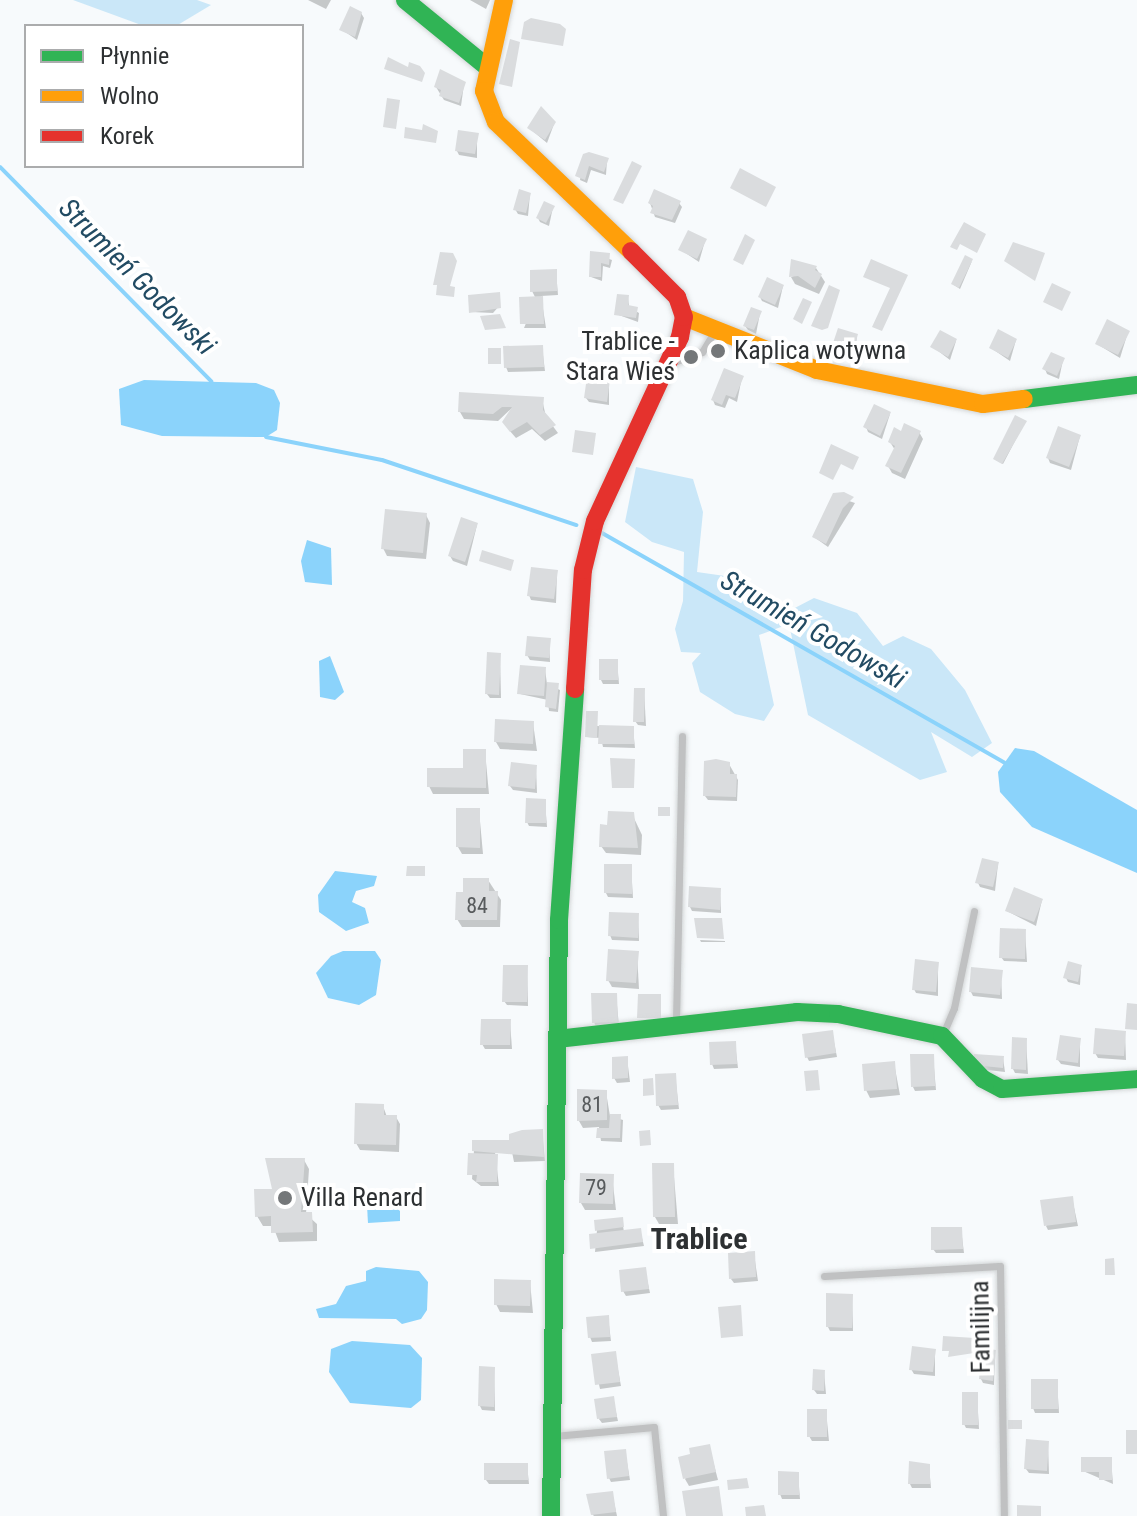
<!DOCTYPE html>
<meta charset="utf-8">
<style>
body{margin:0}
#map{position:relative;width:1137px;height:1516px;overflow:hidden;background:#f7fafc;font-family:"Roboto Condensed",sans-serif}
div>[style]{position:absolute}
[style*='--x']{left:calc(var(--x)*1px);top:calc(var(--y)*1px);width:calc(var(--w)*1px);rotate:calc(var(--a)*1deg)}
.green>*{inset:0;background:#cae7f8}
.water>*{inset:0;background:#8bd3fb}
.shadow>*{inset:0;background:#0003}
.stream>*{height:4px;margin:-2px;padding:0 2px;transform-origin:2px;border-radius:2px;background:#8bd3fb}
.building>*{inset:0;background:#dadcde}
.roads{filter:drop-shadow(0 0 2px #d3d6d7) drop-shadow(0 0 2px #d3d6d7)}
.lane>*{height:7px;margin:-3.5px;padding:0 3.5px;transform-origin:3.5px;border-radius:3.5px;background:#c0c1c2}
.fast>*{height:18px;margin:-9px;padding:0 9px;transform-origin:9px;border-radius:9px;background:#30b455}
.slow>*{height:18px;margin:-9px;padding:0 9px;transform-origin:9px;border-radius:9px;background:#ff9f0a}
.jam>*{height:18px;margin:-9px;padding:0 9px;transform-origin:9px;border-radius:9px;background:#e5322d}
.dots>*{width:22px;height:22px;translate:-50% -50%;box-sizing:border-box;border:4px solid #fff;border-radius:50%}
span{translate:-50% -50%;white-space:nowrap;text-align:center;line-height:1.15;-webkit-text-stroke:8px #fff;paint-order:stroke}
.number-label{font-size:22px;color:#585b5d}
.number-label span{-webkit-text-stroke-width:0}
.poi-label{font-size:26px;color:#2d3032}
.right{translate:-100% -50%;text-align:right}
.left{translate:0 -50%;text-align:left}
.street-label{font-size:26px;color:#2d3032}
.water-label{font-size:28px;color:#224b63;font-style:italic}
.quarter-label{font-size:30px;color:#2d3032;font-weight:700}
.legend{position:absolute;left:24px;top:24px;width:280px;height:144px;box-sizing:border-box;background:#fff;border:2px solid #abacad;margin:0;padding:10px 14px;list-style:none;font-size:24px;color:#2d3032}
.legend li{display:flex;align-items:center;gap:16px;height:40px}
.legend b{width:40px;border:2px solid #abacad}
</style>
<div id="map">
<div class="green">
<i style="clip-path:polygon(73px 0,197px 0,211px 5px,176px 26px,144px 26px)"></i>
<i style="clip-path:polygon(636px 467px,693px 479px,703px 512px,697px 572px,732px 577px,754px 600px,789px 611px,814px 598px,857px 613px,883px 646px,903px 636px,931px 649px,965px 690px,992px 743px,972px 757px,931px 732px,947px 772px,920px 780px,808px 715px,789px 624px,759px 635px,774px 705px,764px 721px,735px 714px,700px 692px,692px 663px,701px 653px,681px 652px,675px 629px,683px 601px,684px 552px,652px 542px,625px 522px)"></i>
</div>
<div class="water">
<i style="clip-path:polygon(144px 380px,256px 383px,274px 390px,280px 403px,277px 430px,266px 437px,162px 436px,121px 425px,119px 389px)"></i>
<i style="clip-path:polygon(307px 540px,331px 548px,332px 585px,305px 582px,301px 561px)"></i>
<i style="clip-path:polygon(330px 656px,344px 692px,335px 700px,320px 697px,319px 661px)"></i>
<i style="clip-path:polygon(1015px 748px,1034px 751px,1137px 810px,1137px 873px,1032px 827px,1000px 792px,998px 772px)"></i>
<i style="clip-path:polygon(335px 871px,377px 876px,374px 886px,356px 891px,352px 902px,365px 908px,369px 923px,346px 931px,319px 912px,318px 895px)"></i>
<i style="clip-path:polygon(343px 951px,375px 951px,381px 960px,376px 995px,359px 1005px,328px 998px,316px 973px,331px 956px)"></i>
<i style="clip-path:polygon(372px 1202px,393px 1205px,400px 1211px,400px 1221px,368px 1223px,367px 1206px)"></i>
<i style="clip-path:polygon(376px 1267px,419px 1271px,428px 1282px,427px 1310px,421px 1319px,402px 1324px,396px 1319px,319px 1318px,316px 1309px,336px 1304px,346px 1286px,366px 1281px,366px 1271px)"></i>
<i style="clip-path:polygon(352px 1341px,410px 1345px,422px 1358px,421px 1400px,411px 1408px,350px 1403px,329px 1372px,331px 1349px)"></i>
</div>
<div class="shadow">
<i style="clip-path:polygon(308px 0,331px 0,326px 9px)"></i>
<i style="clip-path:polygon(470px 0,490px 0,486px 9px)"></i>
<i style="clip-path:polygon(361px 13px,364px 18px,357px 40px,341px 29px)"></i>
<i style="clip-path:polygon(464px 84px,461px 106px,444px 100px,436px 87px)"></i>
<i style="clip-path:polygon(554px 124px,547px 143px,529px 128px)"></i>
<i style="clip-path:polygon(477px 135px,477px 158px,459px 155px,457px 151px)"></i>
<i style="clip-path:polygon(584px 156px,607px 160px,606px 175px,591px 170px,587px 183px,580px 180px)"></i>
<i style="clip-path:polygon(530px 194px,528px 216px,518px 214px,515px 209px)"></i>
<i style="clip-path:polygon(650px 203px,679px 203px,682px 207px,675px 223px,655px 217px)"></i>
<i style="clip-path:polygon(553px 207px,549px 226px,540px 222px,538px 218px)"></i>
<i style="clip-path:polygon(705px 241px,699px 262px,681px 250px)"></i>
<i style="clip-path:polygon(592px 253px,612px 260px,610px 268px,603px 266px,602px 281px,591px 277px)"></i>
<i style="clip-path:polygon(972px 261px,960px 289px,954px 285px,953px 284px)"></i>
<i style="clip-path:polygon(816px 268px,825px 282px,819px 294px,795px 284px,791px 277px)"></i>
<i style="clip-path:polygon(556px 271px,558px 295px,541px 296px,546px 328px,524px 328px,536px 299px,532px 291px)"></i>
<i style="clip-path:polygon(783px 286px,778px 308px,762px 301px,760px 297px)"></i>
<i style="clip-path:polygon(628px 297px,629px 307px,639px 313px,638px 322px,616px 314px)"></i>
<i style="clip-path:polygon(500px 305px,493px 313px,471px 312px)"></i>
<i style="clip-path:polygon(760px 313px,756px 334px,748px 330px,745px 326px)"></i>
<i style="clip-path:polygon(1128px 332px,1120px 358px,1097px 344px)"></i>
<i style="clip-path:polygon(857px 335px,855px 355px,835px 345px)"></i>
<i style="clip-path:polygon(1016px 340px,1010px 361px,991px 348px)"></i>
<i style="clip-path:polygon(956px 341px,950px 360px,933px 347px)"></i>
<i style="clip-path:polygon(542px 347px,545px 371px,508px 372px,506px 367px)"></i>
<i style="clip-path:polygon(717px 348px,722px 350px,720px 356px,716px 353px)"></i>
<i style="clip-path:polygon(1063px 360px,1059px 379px,1047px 374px,1045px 369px)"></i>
<i style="clip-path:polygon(742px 377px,737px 402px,729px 398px,725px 408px,715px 405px,713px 400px)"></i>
<i style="clip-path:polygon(609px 382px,609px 405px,589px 402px,586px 398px)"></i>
<i style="clip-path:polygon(542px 399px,546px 417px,558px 433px,545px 441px,532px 429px,516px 438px,509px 430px,512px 408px,498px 421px,464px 419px,460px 412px)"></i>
<i style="clip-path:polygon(890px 414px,882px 439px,868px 432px,866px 427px)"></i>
<i style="clip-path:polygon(1025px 422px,1003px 464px,996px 460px)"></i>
<i style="clip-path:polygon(919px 432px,923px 439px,905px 479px,892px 473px,888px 466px,895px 450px,890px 442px,902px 433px)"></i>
<i style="clip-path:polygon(1080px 436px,1071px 470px,1050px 463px,1048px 458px)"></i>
<i style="clip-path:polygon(834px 496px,855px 503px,828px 547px,814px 537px)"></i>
<i style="clip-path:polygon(426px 515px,430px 523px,426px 559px,387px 556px,383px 548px)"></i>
<i style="clip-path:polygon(477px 525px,467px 566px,453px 561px,450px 556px)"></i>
<i style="clip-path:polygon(557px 572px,556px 603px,531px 600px,529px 595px)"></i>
<i style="clip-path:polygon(549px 640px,550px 662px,530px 660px,527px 655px)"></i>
<i style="clip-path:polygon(500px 655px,501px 698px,490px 698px,487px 694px)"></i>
<i style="clip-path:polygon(617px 661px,619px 684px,603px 684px,601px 680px)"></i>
<i style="clip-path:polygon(545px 669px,547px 684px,560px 690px,558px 712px,549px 711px,548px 700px,520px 694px)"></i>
<i style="clip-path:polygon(644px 690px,646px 726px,638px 725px,635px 721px)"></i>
<i style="clip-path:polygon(533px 723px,537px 751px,500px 749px,496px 742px)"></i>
<i style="clip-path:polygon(597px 726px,633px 728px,635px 748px,603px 747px,601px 738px,587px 737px)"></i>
<i style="clip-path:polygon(485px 751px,489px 794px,433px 794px,429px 786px,465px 770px)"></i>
<i style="clip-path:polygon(729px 764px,738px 780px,737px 801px,708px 800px,705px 796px)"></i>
<i style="clip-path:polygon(536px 767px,537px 793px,513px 790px,510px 786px)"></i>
<i style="clip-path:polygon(545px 801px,547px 827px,529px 826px,527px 822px)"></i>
<i style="clip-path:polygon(479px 810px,483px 854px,462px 854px,458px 847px)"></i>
<i style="clip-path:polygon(632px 814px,642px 835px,641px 855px,606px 853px,601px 846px,609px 827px)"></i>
<i style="clip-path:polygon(998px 864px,995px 891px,980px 887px,978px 883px)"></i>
<i style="clip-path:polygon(631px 866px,633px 898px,608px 897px,606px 893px)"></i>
<i style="clip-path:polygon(488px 880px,501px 900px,500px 927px,462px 927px,457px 919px,465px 894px)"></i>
<i style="clip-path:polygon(720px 890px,721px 913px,692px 911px,690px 907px)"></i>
<i style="clip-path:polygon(1042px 900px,1036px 926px,1007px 911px)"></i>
<i style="clip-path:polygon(638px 915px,639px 941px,612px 940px,610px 935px)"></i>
<i style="clip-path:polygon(1025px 931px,1027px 962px,1004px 961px,1001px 957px)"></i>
<i style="clip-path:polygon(700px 940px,725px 941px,725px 942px,701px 942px)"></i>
<i style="clip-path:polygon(637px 953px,639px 989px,612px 987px,608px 980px)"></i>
<i style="clip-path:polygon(938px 964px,938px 996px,916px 993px,914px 989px)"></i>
<i style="clip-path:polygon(527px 967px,528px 1006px,507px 1005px,504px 1001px)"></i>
<i style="clip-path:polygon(1081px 967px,1080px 985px,1068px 982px,1066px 978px)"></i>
<i style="clip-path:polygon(1001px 972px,1002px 999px,973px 996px,971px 992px)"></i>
<i style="clip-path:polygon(616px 995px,619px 1026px,596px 1027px,594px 1022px)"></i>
<i style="clip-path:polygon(510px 1021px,512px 1049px,485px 1049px,482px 1044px)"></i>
<i style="clip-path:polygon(832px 1032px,837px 1057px,809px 1061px,807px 1057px)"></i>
<i style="clip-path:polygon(1125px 1033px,1126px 1060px,1098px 1058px,1095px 1053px)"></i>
<i style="clip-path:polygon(1026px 1040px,1028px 1074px,1015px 1073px,1013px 1069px)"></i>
<i style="clip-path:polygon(1080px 1040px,1080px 1067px,1061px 1064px,1058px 1060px)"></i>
<i style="clip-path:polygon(735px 1043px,738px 1068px,714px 1069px,712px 1064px)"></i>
<i style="clip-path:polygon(933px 1056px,936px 1090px,915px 1091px,913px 1087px)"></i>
<i style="clip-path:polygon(627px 1058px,630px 1082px,617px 1083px,614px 1078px)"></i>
<i style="clip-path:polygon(1003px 1058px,1005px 1072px,978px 1069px)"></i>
<i style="clip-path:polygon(894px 1063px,900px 1095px,870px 1098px,866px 1090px)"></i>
<i style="clip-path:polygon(675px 1075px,679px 1109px,661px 1110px,658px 1105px)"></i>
<i style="clip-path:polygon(606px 1092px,610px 1116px,623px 1120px,622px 1142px,601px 1141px,599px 1127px,583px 1128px,579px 1121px)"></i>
<i style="clip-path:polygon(383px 1106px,387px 1117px,396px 1117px,400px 1124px,399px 1152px,360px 1150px,356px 1143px)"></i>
<i style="clip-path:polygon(542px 1131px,545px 1161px,514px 1162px,512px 1152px,495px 1152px,499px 1186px,481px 1186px,472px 1179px,474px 1150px)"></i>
<i style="clip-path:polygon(304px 1160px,309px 1169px,306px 1214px,317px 1224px,317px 1241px,279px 1242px,273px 1226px,263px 1226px,257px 1216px)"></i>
<i style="clip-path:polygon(673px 1165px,678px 1224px,659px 1224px,655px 1217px)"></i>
<i style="clip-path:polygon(612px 1176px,616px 1210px,585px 1210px,581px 1203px)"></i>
<i style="clip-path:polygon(1072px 1198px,1078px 1226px,1048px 1230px,1046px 1226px)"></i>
<i style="clip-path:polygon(622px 1220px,624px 1232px,640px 1230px,644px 1246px,595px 1252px,597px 1230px)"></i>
<i style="clip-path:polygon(961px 1229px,964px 1253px,936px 1253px,933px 1249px)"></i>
<i style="clip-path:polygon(754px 1254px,758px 1281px,734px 1283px,731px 1279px)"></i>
<i style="clip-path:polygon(645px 1270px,650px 1293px,626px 1296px,623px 1291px)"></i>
<i style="clip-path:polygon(530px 1282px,533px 1313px,500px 1312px,496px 1304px)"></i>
<i style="clip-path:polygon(852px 1296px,853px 1331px,830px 1331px,828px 1327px)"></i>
<i style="clip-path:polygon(608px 1317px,611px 1341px,592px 1342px,590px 1337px)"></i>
<i style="clip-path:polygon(935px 1351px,935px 1376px,914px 1374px,911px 1369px)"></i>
<i style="clip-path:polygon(995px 1352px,994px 1385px,983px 1383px,981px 1379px)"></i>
<i style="clip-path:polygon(615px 1353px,621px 1386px,600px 1389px,593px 1356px)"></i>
<i style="clip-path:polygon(494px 1369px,495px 1411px,482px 1410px,480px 1406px)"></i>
<i style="clip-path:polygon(824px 1372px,826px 1394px,817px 1394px,814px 1390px)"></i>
<i style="clip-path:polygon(1057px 1381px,1059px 1413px,1035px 1413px,1033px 1408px)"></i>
<i style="clip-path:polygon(977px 1394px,979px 1429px,966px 1428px,964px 1424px)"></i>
<i style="clip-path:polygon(613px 1399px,618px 1421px,602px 1423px,599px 1419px)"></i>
<i style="clip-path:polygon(826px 1411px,829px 1441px,812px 1441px,809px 1436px)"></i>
<i style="clip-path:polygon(1048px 1443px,1049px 1474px,1029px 1473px,1026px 1469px)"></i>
<i style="clip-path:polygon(709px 1446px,718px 1480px,689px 1486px,685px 1479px)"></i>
<i style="clip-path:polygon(625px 1451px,630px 1480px,611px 1482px,609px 1478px)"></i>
<i style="clip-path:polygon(1111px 1459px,1113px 1484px,1083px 1471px)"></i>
<i style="clip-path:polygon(527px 1465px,529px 1484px,489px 1484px,486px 1480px)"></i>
<i style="clip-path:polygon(929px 1466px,931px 1488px,912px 1488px,910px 1484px)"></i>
<i style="clip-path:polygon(798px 1474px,800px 1499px,782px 1499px,780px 1494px)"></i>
<i style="clip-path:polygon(612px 1493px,617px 1516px,594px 1516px,592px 1514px)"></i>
</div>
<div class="stream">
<i style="--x:0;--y:167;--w:301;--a:45.4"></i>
<i style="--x:266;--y:437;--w:118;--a:11.2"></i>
<i style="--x:382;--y:460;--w:205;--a:18.5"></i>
<i style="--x:602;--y:533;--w:463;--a:29.7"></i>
</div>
<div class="building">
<i style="clip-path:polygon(350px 6px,362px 12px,355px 37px,339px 30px)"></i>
<i style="clip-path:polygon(531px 18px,560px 24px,566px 29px,563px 46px,521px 39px,524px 22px)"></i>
<i style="clip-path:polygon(510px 39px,520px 42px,512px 87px,499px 84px)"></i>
<i style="clip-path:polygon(388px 57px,408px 67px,409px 62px,420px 66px,425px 73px,422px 82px,384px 69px)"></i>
<i style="clip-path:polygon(440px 69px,466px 82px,459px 103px,439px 96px,441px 90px,434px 87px)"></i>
<i style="clip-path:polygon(387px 98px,400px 100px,396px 129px,383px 127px)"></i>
<i style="clip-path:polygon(541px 106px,556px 122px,545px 140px,527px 128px)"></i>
<i style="clip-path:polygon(423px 124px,438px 131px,436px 143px,404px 138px,405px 127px,422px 130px)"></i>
<i style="clip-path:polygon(458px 130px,479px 133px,475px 154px,455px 151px)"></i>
<i style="clip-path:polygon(589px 152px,609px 158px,604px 172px,589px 166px,585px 180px,575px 176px,583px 154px)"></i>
<i style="clip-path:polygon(632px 161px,642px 166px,623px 204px,613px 200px)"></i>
<i style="clip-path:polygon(740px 168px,776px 187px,766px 207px,730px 188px)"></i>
<i style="clip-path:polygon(519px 189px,531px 193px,526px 213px,513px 210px)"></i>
<i style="clip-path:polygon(654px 189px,681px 201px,672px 220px,650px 213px,653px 206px,648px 203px)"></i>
<i style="clip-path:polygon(544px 201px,555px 206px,546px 223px,536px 218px)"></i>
<i style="clip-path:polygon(964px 222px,986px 234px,977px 253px,960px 244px,957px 250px,950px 247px)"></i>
<i style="clip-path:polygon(688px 230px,707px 239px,697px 259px,678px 250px)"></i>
<i style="clip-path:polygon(745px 234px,755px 240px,743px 265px,733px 260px)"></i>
<i style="clip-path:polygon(1013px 242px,1045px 253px,1035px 281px,1004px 261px)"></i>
<i style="clip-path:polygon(590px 251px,610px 253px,609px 265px,601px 263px,601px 277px,589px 277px)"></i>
<i style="clip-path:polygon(440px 252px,453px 253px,457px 261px,450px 286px,455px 287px,454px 297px,436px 295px,437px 285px,433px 285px)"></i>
<i style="clip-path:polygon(965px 255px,973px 259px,959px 288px,951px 284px)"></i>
<i style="clip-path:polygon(791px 259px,817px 266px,815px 270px,822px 274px,815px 288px,798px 276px,789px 277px)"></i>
<i style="clip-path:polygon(871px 259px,908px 275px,882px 331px,872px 327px,890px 288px,863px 277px)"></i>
<i style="clip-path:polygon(557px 269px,557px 291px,530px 292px,530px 270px)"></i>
<i style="clip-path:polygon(767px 277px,784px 285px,775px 305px,758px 297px)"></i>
<i style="clip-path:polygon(1052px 283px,1071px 292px,1062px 311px,1043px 302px)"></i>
<i style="clip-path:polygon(829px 285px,840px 290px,828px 328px,822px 330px,811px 326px)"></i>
<i style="clip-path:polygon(500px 292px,501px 308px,469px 313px,468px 295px)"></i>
<i style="clip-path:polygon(617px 294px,629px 295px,628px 305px,638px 307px,636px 318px,614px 315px)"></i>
<i style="clip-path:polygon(543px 296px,544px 324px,520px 324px,519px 297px)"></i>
<i style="clip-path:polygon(803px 298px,812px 302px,802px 324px,793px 319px)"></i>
<i style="clip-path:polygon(751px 307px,762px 311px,754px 330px,743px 326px)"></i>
<i style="clip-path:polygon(500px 314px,506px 328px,485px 330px,480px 316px)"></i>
<i style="clip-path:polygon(1107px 319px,1130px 331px,1118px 355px,1095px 344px)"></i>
<i style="clip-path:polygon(838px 328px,858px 334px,853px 352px,832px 346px)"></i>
<i style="clip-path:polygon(998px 329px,1017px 339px,1008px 358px,989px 348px)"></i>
<i style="clip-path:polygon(940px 330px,957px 339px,948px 357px,930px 347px)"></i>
<i style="clip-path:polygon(543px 345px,544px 367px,504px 368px,503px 346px)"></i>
<i style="clip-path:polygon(488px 348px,501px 348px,501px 364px,488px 364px)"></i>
<i style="clip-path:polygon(1051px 352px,1065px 358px,1057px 376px,1042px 369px)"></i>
<i style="clip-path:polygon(724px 368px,744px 376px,735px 398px,726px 395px,722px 405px,711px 400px)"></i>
<i style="clip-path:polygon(587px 377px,610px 380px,607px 402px,584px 398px)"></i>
<i style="clip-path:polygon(459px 392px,544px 397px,543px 410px,556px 425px,540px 435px,527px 422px,510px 432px,502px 422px,512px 407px,502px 407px,493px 414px,458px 412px)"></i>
<i style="clip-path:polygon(874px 404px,891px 412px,880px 436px,863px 427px)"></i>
<i style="clip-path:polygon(1015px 415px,1027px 421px,1002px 464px,993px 459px)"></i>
<i style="clip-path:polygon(904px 423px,921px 431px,901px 473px,885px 466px,895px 446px,888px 442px,894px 427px,901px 431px)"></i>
<i style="clip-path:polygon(1058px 426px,1081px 435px,1069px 467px,1046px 458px)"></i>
<i style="clip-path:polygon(575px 430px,596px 433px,593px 455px,572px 452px)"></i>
<i style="clip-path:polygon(831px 444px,859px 457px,853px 470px,841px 464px,833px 480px,819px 473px)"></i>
<i style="clip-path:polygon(844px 492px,854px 497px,843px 508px,826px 544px,812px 537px,833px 493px)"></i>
<i style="clip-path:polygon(385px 509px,427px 513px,423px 553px,381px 549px)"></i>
<i style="clip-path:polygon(461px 517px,478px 523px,465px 562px,448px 556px)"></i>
<i style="clip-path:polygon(482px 550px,514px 560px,511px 571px,479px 561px)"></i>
<i style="clip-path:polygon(531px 567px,558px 570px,554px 599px,527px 596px)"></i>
<i style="clip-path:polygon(527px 636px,551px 638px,549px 658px,525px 656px)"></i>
<i style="clip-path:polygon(487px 652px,501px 653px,499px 695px,485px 694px)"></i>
<i style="clip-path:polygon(599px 659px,618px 659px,618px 680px,599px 680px)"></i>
<i style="clip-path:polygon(520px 665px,546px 667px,544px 696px,517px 694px)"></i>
<i style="clip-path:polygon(547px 682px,559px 683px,556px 709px,545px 707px)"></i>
<i style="clip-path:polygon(634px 688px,645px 688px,644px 722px,633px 722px)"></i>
<i style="clip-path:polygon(586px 711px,598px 711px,597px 738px,585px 737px)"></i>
<i style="clip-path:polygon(495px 719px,534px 721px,533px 744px,494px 742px)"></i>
<i style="clip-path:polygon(599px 725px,634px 726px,634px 744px,598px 744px)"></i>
<i style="clip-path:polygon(463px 749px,486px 749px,486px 788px,427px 787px,427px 768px,463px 768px)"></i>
<i style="clip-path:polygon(610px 758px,635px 759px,634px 788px,612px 788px)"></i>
<i style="clip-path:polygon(716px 759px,730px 762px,730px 774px,737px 774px,736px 797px,703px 796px,704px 761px)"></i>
<i style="clip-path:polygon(511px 762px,537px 765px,535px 789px,508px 786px)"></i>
<i style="clip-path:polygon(526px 798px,546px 799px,546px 823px,525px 823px)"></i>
<i style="clip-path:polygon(658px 807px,670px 807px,670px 816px,658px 816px)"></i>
<i style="clip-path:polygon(456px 808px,480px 808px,480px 848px,456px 847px)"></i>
<i style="clip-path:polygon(608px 811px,634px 812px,638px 848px,599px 847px,600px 824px,607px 825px)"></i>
<i style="clip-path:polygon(982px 858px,999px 862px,993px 887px,975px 883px)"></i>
<i style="clip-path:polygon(604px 864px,632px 864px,632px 894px,604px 893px)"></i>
<i style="clip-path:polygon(407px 866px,425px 866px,425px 876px,406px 876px)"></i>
<i style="clip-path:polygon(463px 878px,489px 878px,489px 891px,498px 891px,497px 920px,455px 920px,456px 892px,463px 892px)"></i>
<i style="clip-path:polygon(689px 886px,721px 888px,720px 910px,688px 907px)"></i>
<i style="clip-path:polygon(1014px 887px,1043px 899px,1034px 922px,1005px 911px)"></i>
<i style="clip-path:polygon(609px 912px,639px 913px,638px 938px,608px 936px)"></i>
<i style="clip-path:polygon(694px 918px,722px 918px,724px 939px,697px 938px)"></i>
<i style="clip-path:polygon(1000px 928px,1026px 929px,1025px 959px,999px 958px)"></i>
<i style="clip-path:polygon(608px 949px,639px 951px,636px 983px,606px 981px)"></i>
<i style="clip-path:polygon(915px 959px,939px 962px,936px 992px,912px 990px)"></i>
<i style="clip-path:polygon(1068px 961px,1082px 965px,1078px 982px,1063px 978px)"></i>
<i style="clip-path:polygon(503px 965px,528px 965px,527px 1002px,502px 1002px)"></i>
<i style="clip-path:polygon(971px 967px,1003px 970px,1000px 995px,969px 992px)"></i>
<i style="clip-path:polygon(591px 993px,617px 993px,618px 1022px,592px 1023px)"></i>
<i style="clip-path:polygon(638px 994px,661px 994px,661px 1018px,637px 1018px)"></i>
<i style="clip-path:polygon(1127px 1003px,1137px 1004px,1137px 1030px,1125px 1029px)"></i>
<i style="clip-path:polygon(481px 1019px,511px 1019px,510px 1045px,480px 1045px)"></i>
<i style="clip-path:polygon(1095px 1028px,1126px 1031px,1124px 1056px,1093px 1054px)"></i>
<i style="clip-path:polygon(833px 1030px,836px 1053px,805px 1058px,802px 1034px)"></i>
<i style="clip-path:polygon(1060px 1035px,1081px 1038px,1078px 1063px,1056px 1060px)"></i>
<i style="clip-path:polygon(1012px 1037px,1027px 1038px,1026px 1070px,1011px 1069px)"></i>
<i style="clip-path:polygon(736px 1041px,737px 1064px,710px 1065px,709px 1042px)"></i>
<i style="clip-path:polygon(910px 1054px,934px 1054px,935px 1086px,911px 1087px)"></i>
<i style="clip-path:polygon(974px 1054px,1004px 1056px,1003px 1068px,973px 1065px)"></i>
<i style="clip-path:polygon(628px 1056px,628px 1078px,612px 1079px,612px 1057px)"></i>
<i style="clip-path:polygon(895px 1061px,897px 1089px,864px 1091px,862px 1064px)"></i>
<i style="clip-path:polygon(818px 1070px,820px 1090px,806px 1091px,804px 1071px)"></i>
<i style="clip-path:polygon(676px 1073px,678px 1105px,656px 1106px,655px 1074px)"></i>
<i style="clip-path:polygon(653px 1078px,654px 1095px,643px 1096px,643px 1079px)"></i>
<i style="clip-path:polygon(577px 1089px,607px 1090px,607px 1120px,577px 1121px)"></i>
<i style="clip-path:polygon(355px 1103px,384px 1104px,384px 1115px,397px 1115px,396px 1145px,354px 1144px)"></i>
<i style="clip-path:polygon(610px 1114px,621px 1114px,620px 1138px,596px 1138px,597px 1128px,609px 1128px)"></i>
<i style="clip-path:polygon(543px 1129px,544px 1157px,472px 1151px,472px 1140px,509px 1140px,509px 1134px,522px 1130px)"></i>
<i style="clip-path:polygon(650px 1130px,651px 1145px,640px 1146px,639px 1131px)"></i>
<i style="clip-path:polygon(468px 1153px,498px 1154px,497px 1182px,476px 1182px,477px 1175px,467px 1175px)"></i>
<i style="clip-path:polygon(265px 1158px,305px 1158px,301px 1212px,312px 1212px,313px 1232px,271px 1233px,271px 1216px,255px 1217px,254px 1189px,272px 1189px)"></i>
<i style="clip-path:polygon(652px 1163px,674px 1163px,675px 1217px,653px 1217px)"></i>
<i style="clip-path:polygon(580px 1173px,614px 1174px,613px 1204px,579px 1203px)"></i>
<i style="clip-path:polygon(1073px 1196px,1076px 1222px,1044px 1226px,1040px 1200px)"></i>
<i style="clip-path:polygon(623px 1217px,624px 1227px,595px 1231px,594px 1220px)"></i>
<i style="clip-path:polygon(931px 1227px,962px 1227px,963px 1249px,931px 1250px)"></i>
<i style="clip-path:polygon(641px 1228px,643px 1242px,590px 1249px,589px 1234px)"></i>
<i style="clip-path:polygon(755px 1251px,756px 1277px,729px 1279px,728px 1253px)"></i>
<i style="clip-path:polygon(1114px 1258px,1115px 1275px,1105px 1275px,1105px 1259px)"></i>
<i style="clip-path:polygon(646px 1267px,649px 1289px,621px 1292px,619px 1270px)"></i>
<i style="clip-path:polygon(494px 1279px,531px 1280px,530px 1306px,494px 1305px)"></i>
<i style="clip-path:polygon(826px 1293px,853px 1294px,852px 1328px,826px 1327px)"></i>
<i style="clip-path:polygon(741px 1305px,743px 1336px,721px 1338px,718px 1307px)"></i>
<i style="clip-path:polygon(609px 1315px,610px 1337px,588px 1338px,586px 1317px)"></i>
<i style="clip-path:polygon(943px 1336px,975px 1338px,974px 1353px,948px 1357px,949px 1351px,942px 1351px)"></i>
<i style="clip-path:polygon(912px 1346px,936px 1349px,933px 1372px,909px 1370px)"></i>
<i style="clip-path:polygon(982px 1348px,996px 1350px,993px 1381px,979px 1379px)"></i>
<i style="clip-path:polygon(616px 1351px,620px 1382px,595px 1385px,591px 1354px)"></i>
<i style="clip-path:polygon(479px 1366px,495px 1367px,494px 1407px,478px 1406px)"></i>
<i style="clip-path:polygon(813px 1369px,825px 1370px,824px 1391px,812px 1390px)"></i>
<i style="clip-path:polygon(1031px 1379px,1058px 1379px,1058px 1409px,1031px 1409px)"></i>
<i style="clip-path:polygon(962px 1392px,978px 1392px,978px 1425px,962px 1425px)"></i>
<i style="clip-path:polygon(614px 1396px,617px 1417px,597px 1419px,594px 1399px)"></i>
<i style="clip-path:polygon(807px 1409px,827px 1409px,827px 1437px,807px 1437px)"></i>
<i style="clip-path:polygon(1008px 1420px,1022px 1420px,1022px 1429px,1008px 1429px)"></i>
<i style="clip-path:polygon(1126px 1430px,1137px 1430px,1137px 1454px,1126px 1454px)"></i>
<i style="clip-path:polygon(1026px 1439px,1049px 1441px,1047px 1471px,1024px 1469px)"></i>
<i style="clip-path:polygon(710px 1444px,716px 1472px,683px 1479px,678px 1457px,690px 1454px,689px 1448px)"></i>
<i style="clip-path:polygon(626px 1449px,629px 1476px,607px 1479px,604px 1451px)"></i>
<i style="clip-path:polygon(1081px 1457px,1112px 1457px,1112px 1480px,1099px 1480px,1099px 1472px,1081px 1472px)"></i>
<i style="clip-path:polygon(909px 1461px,930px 1464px,930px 1484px,908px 1484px)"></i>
<i style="clip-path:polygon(484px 1463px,528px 1463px,528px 1480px,484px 1480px)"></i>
<i style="clip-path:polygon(778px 1471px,799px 1472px,799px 1495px,778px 1495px)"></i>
<i style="clip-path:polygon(747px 1478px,749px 1488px,728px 1490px,727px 1480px)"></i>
<i style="clip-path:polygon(719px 1486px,723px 1516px,686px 1516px,682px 1491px)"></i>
<i style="clip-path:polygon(613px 1491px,616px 1512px,591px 1515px,586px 1494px)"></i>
<i style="clip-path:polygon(764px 1505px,766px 1516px,746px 1516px,745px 1507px)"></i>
<i style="clip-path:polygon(1017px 1505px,1041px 1506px,1041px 1516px,1017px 1516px)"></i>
</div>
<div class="roads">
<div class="lane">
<i style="--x:674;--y:362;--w:30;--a:-20"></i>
<i style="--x:702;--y:352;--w:21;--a:-59"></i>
<i style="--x:676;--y:1022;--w:286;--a:-88.8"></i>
<i style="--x:943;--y:1034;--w:28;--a:-67"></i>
<i style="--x:954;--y:1008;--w:99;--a:-78.3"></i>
<i style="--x:824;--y:1276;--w:176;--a:-3.3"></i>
<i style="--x:1000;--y:1266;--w:250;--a:89.1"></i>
<i style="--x:554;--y:1436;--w:100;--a:-5.1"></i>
<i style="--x:654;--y:1427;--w:89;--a:84.2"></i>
</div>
<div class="fast">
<i style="--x:405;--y:0;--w:104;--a:39.2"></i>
<i style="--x:1024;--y:399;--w:114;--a:-7.1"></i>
<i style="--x:557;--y:1039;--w:242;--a:-6.4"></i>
<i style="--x:797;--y:1012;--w:41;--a:2.8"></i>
<i style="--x:838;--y:1014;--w:106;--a:11.9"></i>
<i style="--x:942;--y:1036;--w:59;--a:46.4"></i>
<i style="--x:983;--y:1079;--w:21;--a:28"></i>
<i style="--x:1002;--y:1089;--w:135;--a:-4.2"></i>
<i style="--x:551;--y:1516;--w:596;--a:-89.23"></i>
<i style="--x:559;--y:920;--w:232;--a:-86"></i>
</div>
<div class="slow">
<i style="--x:504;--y:0;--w:93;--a:102.4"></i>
<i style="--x:484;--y:91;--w:33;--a:69"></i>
<i style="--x:496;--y:122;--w:187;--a:43.7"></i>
<i style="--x:684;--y:317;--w:143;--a:21.7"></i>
<i style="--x:817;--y:370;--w:169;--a:11.6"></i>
<i style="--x:983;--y:404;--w:41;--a:-7"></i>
</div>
<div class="jam">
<i style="--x:575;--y:689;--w:119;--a:-86.2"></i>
<i style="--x:583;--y:570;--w:50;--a:-76.2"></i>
<i style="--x:595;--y:521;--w:203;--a:-65.2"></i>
<i style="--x:680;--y:337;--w:20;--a:-79"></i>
<i style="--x:684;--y:317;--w:21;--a:-109"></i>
<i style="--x:677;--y:297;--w:65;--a:-135"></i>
</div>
</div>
<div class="dots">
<i style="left:718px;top:351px;background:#747779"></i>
<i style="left:691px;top:357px;background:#747779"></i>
<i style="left:285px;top:1198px;background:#747779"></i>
</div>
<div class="number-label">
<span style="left:477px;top:906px">84</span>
<span style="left:592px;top:1105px">81</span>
<span style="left:596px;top:1188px">79</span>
</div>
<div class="poi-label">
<span class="right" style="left:675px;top:357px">Trablice -<br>Stara Wieś</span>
<span class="left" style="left:734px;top:351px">Kaplica wotywna</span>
<span class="left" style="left:301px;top:1198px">Villa Renard</span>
</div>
<div class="street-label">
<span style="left:981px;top:1327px;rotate:-91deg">Familijna</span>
</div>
<div class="water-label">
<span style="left:137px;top:277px;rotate:45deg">Strumień Godowski</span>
<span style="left:813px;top:630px;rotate:30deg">Strumień Godowski</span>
</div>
<div class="quarter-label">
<span style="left:699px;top:1239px">Trablice</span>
</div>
<ul class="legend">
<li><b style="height:10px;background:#30b455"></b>Płynnie</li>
<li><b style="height:10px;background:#ff9f0a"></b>Wolno</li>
<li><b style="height:10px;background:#e5322d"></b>Korek</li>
</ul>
</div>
